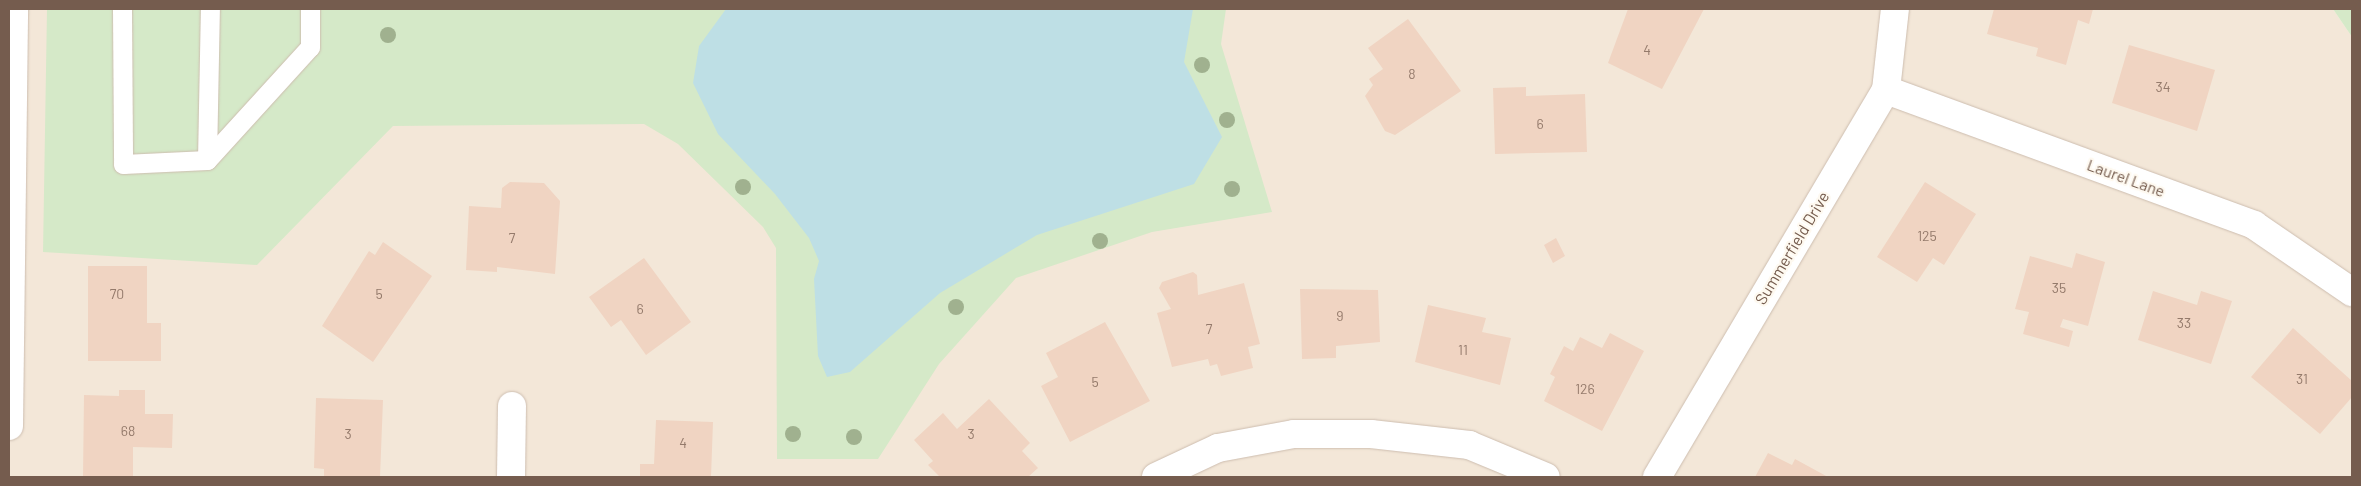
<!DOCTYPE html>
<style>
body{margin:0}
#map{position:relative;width:2361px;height:486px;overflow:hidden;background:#fcf5e9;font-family:Barlow,sans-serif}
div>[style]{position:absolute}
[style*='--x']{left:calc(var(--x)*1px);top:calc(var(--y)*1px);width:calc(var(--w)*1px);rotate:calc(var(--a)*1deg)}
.residential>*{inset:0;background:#f3e7d8}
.green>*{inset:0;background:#d5e9c8}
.water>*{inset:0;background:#bedfe5}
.building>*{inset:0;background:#f0d4c2}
.roads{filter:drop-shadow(0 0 1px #cdbdaf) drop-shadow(0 0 1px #cdbdaf)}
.service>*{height:19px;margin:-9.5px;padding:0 9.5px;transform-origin:9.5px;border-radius:9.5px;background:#fff}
.minor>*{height:28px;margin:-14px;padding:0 14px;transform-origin:14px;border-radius:14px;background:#fff}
.trees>*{width:16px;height:16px;margin:-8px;border-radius:50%;background:#a0b18f}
span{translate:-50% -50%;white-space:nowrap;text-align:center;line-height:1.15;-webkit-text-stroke:4.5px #fef9f0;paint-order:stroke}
.number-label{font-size:14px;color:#947a6b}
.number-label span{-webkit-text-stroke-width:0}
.street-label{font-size:16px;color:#755c4e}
.frame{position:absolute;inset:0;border:10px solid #755c4e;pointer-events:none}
</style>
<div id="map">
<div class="residential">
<i style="clip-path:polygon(9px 9px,2333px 9px,2352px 37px,2352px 477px,9px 477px)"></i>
</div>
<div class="green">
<i style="clip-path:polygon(47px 9px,1226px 9px,1221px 44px,1272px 212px,1152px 232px,1016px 278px,939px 364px,878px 459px,777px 459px,776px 248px,763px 227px,678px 144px,644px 124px,393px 126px,257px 265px,43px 252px)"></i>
<i style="clip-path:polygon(2333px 9px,2352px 9px,2352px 37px)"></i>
</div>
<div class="water">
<i style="clip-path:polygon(726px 9px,1193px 9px,1184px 62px,1222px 137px,1194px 184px,1037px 235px,940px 293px,850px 372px,827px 377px,818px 356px,814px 279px,819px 261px,809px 238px,775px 194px,718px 134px,693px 83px,699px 46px)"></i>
</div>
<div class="building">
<i style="clip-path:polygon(1628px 9px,1704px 9px,1662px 89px,1608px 63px)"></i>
<i style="clip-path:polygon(1994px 9px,2093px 9px,2089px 24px,2078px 20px,2066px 65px,2036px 56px,2038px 48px,1987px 34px)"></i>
<i style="clip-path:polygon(1408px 19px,1461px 91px,1395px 135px,1385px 131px,1365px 96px,1373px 85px,1369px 79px,1383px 69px,1368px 48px)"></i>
<i style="clip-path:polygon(2129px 45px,2215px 70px,2197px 131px,2112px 103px)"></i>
<i style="clip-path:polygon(1526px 87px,1526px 96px,1585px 94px,1587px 152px,1495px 154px,1493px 88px)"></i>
<i style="clip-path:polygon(510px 182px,544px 183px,560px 201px,555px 274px,497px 267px,497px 272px,466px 270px,469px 206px,501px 208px,502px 188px)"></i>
<i style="clip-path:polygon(1925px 182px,1976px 214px,1944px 265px,1933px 258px,1917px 282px,1877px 257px)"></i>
<i style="clip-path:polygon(1556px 238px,1565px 256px,1553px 263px,1544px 245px)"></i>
<i style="clip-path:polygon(383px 242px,432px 276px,373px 362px,322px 326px,369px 251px,375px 255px)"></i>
<i style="clip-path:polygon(2076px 253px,2105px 262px,2088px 326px,2063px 319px,2060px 327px,2073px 331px,2069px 347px,2023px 334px,2029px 312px,2015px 309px,2030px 256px,2072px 268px)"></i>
<i style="clip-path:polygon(644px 258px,691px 322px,646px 355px,621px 320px,611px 327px,589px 297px)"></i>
<i style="clip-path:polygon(88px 266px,147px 266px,147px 323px,161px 323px,161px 361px,88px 361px)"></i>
<i style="clip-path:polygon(1193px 272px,1197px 275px,1198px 295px,1244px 283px,1260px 344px,1248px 347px,1253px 368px,1221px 376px,1217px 364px,1210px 366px,1208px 359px,1172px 367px,1157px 313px,1171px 309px,1159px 288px,1162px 282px)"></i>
<i style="clip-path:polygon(1300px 289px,1378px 290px,1380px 342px,1336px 346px,1336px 358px,1302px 359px)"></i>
<i style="clip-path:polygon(2153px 291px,2197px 305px,2201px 291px,2232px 301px,2211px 364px,2138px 340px)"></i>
<i style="clip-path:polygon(1428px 305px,1486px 318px,1482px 332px,1511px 338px,1500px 385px,1415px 362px)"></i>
<i style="clip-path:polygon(1105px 322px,1150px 401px,1070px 442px,1041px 386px,1058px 377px,1046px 353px)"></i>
<i style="clip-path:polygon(2293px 328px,2352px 381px,2352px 397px,2320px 434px,2251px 377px)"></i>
<i style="clip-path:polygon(1610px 333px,1644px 351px,1602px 431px,1544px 401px,1555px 377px,1550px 374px,1564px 346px,1573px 351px,1580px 337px,1602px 348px)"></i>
<i style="clip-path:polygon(119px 390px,145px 390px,145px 414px,173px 414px,172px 448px,133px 447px,133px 477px,83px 477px,84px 395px,119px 396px)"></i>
<i style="clip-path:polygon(316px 398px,383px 400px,380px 477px,324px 477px,324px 469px,314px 468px)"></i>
<i style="clip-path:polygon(989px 399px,1030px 443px,1022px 451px,1038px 468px,1028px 477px,940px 477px,928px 465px,933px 461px,914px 440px,943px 413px,957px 429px)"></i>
<i style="clip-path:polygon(656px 420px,713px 422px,711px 477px,640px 477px,640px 464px,654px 464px)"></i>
<i style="clip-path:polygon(1768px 453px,1792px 465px,1795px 459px,1828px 477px,1755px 477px)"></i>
</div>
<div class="roads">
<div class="service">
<i style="--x:122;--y:9;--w:155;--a:89.6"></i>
<i style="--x:123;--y:164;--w:84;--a:-2.7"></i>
<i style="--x:207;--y:160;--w:153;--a:-47.7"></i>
<i style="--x:310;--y:47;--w:38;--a:-90"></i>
<i style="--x:207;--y:160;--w:151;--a:-88.9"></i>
</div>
<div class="minor">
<i style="--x:1886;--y:90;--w:392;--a:20.1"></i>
<i style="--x:2254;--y:225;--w:119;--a:34.4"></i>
<i style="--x:9;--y:426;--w:417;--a:-89.3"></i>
<i style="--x:511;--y:477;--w:71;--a:-89.2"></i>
<i style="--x:1156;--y:477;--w:68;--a:-25.1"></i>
<i style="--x:1218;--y:448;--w:77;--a:-10.4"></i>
<i style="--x:1294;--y:434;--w:77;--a:0"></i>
<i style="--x:1371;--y:434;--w:99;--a:6.4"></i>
<i style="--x:1469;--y:445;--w:83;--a:22.6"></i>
<i style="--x:1657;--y:477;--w:450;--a:-59.4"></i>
<i style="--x:1886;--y:90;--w:81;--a:-83.7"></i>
</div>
</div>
<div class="trees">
<i style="left:388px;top:35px"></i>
<i style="left:1202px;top:65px"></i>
<i style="left:1227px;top:120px"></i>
<i style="left:743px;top:187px"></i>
<i style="left:1232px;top:189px"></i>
<i style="left:1100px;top:241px"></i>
<i style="left:956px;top:307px"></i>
<i style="left:793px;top:434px"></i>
<i style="left:854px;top:437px"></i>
</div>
<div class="number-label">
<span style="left:1647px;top:50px">4</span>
<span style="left:1412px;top:74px">8</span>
<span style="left:2163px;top:87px">34</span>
<span style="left:1540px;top:124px">6</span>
<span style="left:1927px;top:236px">125</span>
<span style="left:512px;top:238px">7</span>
<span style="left:2059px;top:288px">35</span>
<span style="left:117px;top:294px">70</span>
<span style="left:379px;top:294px">5</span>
<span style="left:640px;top:309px">6</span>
<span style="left:1340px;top:316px">9</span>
<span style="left:2184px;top:323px">33</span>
<span style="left:1209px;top:329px">7</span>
<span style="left:1463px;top:350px">11</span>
<span style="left:2302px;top:379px">31</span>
<span style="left:1095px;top:382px">5</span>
<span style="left:1585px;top:389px">126</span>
<span style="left:128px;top:431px">68</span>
<span style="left:348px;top:434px">3</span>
<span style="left:971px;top:434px">3</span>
<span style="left:683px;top:443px">4</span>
</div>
<div class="street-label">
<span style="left:2126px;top:178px;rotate:20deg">Laurel Lane</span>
<span style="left:1792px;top:248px;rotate:-59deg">Summerfield Drive</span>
</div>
<div class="frame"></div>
</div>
